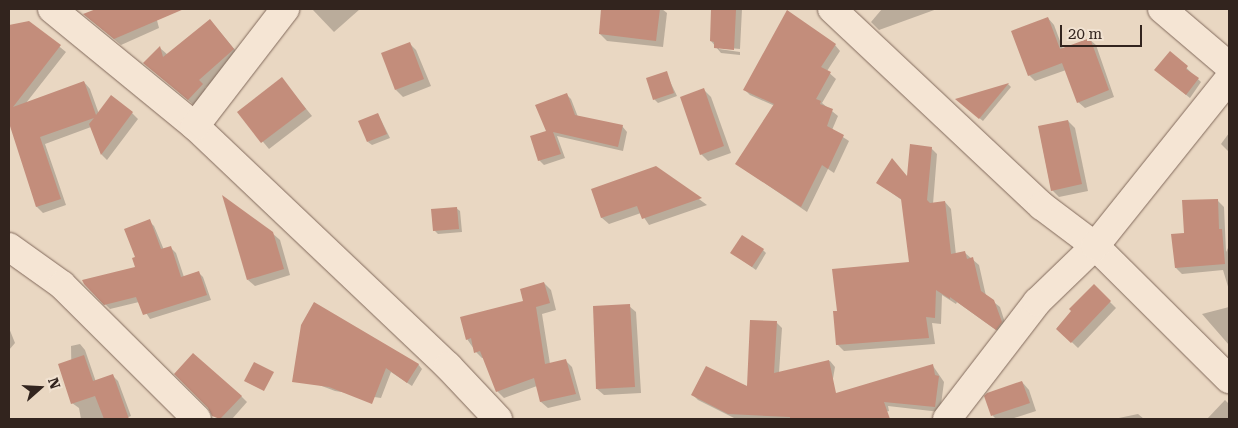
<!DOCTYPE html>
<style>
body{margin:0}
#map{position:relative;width:1238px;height:428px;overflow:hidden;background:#e9d7c2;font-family:"Roboto Serif",serif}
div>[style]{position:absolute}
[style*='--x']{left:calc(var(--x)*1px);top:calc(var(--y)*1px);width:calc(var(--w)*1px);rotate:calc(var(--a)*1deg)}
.shadow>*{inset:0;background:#0003}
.building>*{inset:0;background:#c38d7b}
.roads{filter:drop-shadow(0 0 1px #81695b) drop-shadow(0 0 1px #81695b)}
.minor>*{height:28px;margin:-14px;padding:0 14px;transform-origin:14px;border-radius:14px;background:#f5e5d4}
span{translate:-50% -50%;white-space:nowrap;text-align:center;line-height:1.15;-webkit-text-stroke:4px #f1e2d1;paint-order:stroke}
.frame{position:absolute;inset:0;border:10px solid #32241e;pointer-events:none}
.north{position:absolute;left:15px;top:363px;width:50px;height:50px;-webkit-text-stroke:4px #f1e2d1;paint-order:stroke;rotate:71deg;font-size:14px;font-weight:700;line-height:20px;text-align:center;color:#32241e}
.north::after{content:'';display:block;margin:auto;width:18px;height:22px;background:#32241e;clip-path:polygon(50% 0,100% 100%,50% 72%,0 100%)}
.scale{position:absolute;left:1060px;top:25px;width:82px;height:22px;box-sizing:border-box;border:2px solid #32241e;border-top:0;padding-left:6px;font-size:15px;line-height:18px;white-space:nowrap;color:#32241e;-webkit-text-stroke:4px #f1e2d1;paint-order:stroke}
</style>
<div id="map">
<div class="shadow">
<i style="clip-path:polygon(98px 9px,154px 9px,159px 28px,121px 45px,85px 15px)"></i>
<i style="clip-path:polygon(312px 9px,360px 9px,334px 32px)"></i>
<i style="clip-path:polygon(603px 9px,662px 9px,667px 13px,663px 47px,607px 41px,600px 34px)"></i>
<i style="clip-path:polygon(713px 9px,742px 9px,740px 49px,719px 47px,719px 49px,740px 52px,740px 55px,721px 53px,711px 41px)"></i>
<i style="clip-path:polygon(882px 9px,937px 9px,879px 30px,871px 22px)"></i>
<i style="clip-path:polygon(1048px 18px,1054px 25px,1063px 49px,1089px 39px,1096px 45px,1114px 97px,1085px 108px,1078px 102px,1066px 70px,1035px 81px,1029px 75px)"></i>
<i style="clip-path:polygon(210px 20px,241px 57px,205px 88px,209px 92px,195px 106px,145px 63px,160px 48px,168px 55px)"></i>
<i style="clip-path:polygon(29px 22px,66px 52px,26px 103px,84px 82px,90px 89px,99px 114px,132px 113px,138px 119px,107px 160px,102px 155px,91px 127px,45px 144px,66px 205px,43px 213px,37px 207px,9px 119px,9px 26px)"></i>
<i style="clip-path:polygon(409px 43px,416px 50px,431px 86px,403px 97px,396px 90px)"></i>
<i style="clip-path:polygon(835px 45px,840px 51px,827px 71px,836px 79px,822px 103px,838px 116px,832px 130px,849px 141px,834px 173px,828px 169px,807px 212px,737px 164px,775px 106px,750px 95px,744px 89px)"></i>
<i style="clip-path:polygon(1170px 52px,1201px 82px,1190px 98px,1159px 73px)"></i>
<i style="clip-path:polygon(666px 73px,677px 96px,658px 103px,654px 99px)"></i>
<i style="clip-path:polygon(282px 79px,312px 116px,269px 149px,238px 112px)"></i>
<i style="clip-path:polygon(1008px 84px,1011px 87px,983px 121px,957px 100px)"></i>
<i style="clip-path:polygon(704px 90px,711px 97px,731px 153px,708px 161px,701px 154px)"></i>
<i style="clip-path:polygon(566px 94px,571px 99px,578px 117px,622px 126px,627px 132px,623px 151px,557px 136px,565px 158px,544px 165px,539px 160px,547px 131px)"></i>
<i style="clip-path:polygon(378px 114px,390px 138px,372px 145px,368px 142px)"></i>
<i style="clip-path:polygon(1068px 121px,1075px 128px,1088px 191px,1059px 197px,1052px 190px)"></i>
<i style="clip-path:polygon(1229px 133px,1229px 152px,1221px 144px)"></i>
<i style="clip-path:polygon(931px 148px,937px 154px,933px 204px,945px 202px,951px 209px,956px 255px,965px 253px,979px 265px,986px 296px,1000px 307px,1007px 329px,1003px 335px,957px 302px,956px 304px,942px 295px,941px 324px,932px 323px,935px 344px,844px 351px,837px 344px,838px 312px,910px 264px,903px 201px,878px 183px,908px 178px)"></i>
<i style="clip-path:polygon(656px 167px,707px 205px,649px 225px,641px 213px,609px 224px,602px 218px,592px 190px)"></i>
<i style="clip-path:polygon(1218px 201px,1224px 207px,1226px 252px,1229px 246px,1229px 290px,1223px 270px,1182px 274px,1176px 268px,1185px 234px)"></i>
<i style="clip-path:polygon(456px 208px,460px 211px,462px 232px,438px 234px,434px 230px)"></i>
<i style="clip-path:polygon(149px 221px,154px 226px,164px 250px,171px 248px,176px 253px,184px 277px,198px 272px,203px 277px,211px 300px,150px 319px,139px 302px,110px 309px,85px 284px,137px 268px,137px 258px)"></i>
<i style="clip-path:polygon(272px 233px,280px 240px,290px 275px,255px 286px,248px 280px)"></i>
<i style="clip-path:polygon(763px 250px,766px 253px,756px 270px,732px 253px)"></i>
<i style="clip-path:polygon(544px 283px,551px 290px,556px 310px,542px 314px,550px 364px,565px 360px,572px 367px,581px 400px,548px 408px,541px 402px,537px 386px,504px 398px,497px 391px,484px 358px,482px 358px,476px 352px,467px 339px,525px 302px)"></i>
<i style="clip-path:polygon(1094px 286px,1116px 308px,1078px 348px,1057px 328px)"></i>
<i style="clip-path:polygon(629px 306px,636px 312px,641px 393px,604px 395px,597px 389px)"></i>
<i style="clip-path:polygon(1229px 307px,1229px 345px,1202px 314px)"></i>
<i style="clip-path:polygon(776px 322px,782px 328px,779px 373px,830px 361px,835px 367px,830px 396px,933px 366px,944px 382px,940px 412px,888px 406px,889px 411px,857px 419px,830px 396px,826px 419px,736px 419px,698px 400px,693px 395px,748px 388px)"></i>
<i style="clip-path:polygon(9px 328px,15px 343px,9px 350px)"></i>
<i style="clip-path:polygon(80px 344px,85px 350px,96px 382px,113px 376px,118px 381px,131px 416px,124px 419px,81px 419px,79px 408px,72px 403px,71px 346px)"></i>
<i style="clip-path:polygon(418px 364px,422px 369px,412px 386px,391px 372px,381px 398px,335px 391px,306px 380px,301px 375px)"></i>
<i style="clip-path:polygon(1022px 382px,1029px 390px,1036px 411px,1011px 419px,996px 419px,993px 416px,986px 396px)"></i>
<i style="clip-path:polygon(241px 396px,247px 402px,232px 419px,218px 419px,209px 407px)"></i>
<i style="clip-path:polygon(1225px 400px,1229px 404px,1229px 419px,1207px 419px)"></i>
<i style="clip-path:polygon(1138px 414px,1144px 419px,1114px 419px)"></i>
</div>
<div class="building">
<i style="clip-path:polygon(96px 9px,184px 9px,114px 39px,83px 14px)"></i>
<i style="clip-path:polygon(601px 9px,660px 9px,656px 41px,599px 34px)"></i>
<i style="clip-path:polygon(711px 9px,736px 10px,734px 50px,714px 48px,714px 42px,710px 41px)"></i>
<i style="clip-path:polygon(787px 10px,836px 44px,821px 67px,831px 72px,816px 99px,821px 101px,820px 104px,833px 109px,827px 126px,844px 135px,828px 169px,822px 165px,801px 207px,735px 164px,774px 104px,743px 90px)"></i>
<i style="clip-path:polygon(1048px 17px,1060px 49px,1090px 38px,1109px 90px,1077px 103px,1062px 63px,1028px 76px,1011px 31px)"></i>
<i style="clip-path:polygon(210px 19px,234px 49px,199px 80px,203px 84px,188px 100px,143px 63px,160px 46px,163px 57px)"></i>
<i style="clip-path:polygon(29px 21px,61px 45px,13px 107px,84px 81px,96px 115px,111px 95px,133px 112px,101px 155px,89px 124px,94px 118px,40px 137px,61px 199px,36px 207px,9px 123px,9px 25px)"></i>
<i style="clip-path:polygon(410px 42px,424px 79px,395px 90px,381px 53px)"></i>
<i style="clip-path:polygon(1170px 51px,1188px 66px,1186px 69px,1199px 78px,1186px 95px,1154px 70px)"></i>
<i style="clip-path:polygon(667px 71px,674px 93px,653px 100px,646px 78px)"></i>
<i style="clip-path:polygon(282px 77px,306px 109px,261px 143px,237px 112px)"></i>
<i style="clip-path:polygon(1009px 83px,979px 119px,955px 99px)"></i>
<i style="clip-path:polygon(704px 88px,724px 146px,700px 155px,680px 97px)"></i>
<i style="clip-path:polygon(567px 93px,575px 115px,623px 125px,618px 147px,553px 132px,561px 154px,538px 161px,530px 136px,546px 131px,535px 105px)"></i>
<i style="clip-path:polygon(378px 113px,387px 134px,367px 142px,358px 121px)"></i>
<i style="clip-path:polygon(1068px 120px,1082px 184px,1051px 191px,1038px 126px)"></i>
<i style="clip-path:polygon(910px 144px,932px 147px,927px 200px,930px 203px,945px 201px,951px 254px,965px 251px,967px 259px,973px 257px,981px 291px,994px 300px,1002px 322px,996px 330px,950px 297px,950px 299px,936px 290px,935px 318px,926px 317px,929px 338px,836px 345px,833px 311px,837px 311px,832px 269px,909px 262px,901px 199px,876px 183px,892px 158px,907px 176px)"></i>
<i style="clip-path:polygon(656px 166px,702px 198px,642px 219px,637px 206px,601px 218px,591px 189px)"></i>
<i style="clip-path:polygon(222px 195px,273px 232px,284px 269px,247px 280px)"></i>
<i style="clip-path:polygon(1218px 199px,1219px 229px,1222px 229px,1225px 264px,1175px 268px,1171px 234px,1184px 233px,1182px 200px)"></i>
<i style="clip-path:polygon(457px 207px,459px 229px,433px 231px,431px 209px)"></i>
<i style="clip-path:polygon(150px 219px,161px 249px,171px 246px,181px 277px,199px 271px,207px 295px,143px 315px,136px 297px,104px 305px,84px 284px,82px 280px,135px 267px,132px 258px,135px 257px,124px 229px)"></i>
<i style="clip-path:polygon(742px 235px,764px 249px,752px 267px,730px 253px)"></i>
<i style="clip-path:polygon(544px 282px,550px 303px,536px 307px,545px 364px,566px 359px,576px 394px,540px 402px,534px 378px,496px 392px,480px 351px,474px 353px,471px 338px,466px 340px,460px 317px,523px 301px,520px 289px)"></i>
<i style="clip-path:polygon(1094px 284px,1111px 301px,1071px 343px,1056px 329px,1071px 311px,1069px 309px)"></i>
<i style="clip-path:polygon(314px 302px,419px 364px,407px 383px,386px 368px,372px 404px,329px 387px,292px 382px,301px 325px)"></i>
<i style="clip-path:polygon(630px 304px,635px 387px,596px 389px,593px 306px)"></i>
<i style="clip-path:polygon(750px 320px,777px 321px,774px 373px,829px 360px,836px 393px,933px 364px,935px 375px,939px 376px,935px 407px,884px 402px,890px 419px,790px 419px,790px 417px,728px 414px,691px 395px,706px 366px,747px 386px)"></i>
<i style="clip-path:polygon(193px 353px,242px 396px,220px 419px,212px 416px,208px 408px,174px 374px)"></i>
<i style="clip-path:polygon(84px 355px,93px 381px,113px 374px,129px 419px,104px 419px,95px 396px,71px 404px,58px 364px)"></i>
<i style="clip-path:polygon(254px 362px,274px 372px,264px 391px,244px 381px)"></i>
<i style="clip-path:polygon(1022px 381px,1030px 403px,991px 416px,984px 396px,987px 393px)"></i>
</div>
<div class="roads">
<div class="minor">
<i style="--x:52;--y:9;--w:185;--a:39.3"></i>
<i style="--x:195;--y:126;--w:349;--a:43.5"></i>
<i style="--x:448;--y:366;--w:73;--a:46.7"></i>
<i style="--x:832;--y:9;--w:288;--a:43.2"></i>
<i style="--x:1042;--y:206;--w:66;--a:37"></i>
<i style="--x:1095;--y:246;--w:189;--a:44.8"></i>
<i style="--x:1162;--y:9;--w:88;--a:40.4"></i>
<i style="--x:195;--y:126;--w:148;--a:-52.4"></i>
<i style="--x:9;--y:247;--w:65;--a:35.6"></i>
<i style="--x:62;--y:285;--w:190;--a:44.8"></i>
<i style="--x:947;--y:419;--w:148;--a:-52.4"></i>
<i style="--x:1037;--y:302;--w:81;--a:-44"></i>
<i style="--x:1095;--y:246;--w:214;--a:-51.3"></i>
</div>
</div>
<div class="frame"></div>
<div class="north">N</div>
<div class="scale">20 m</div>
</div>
